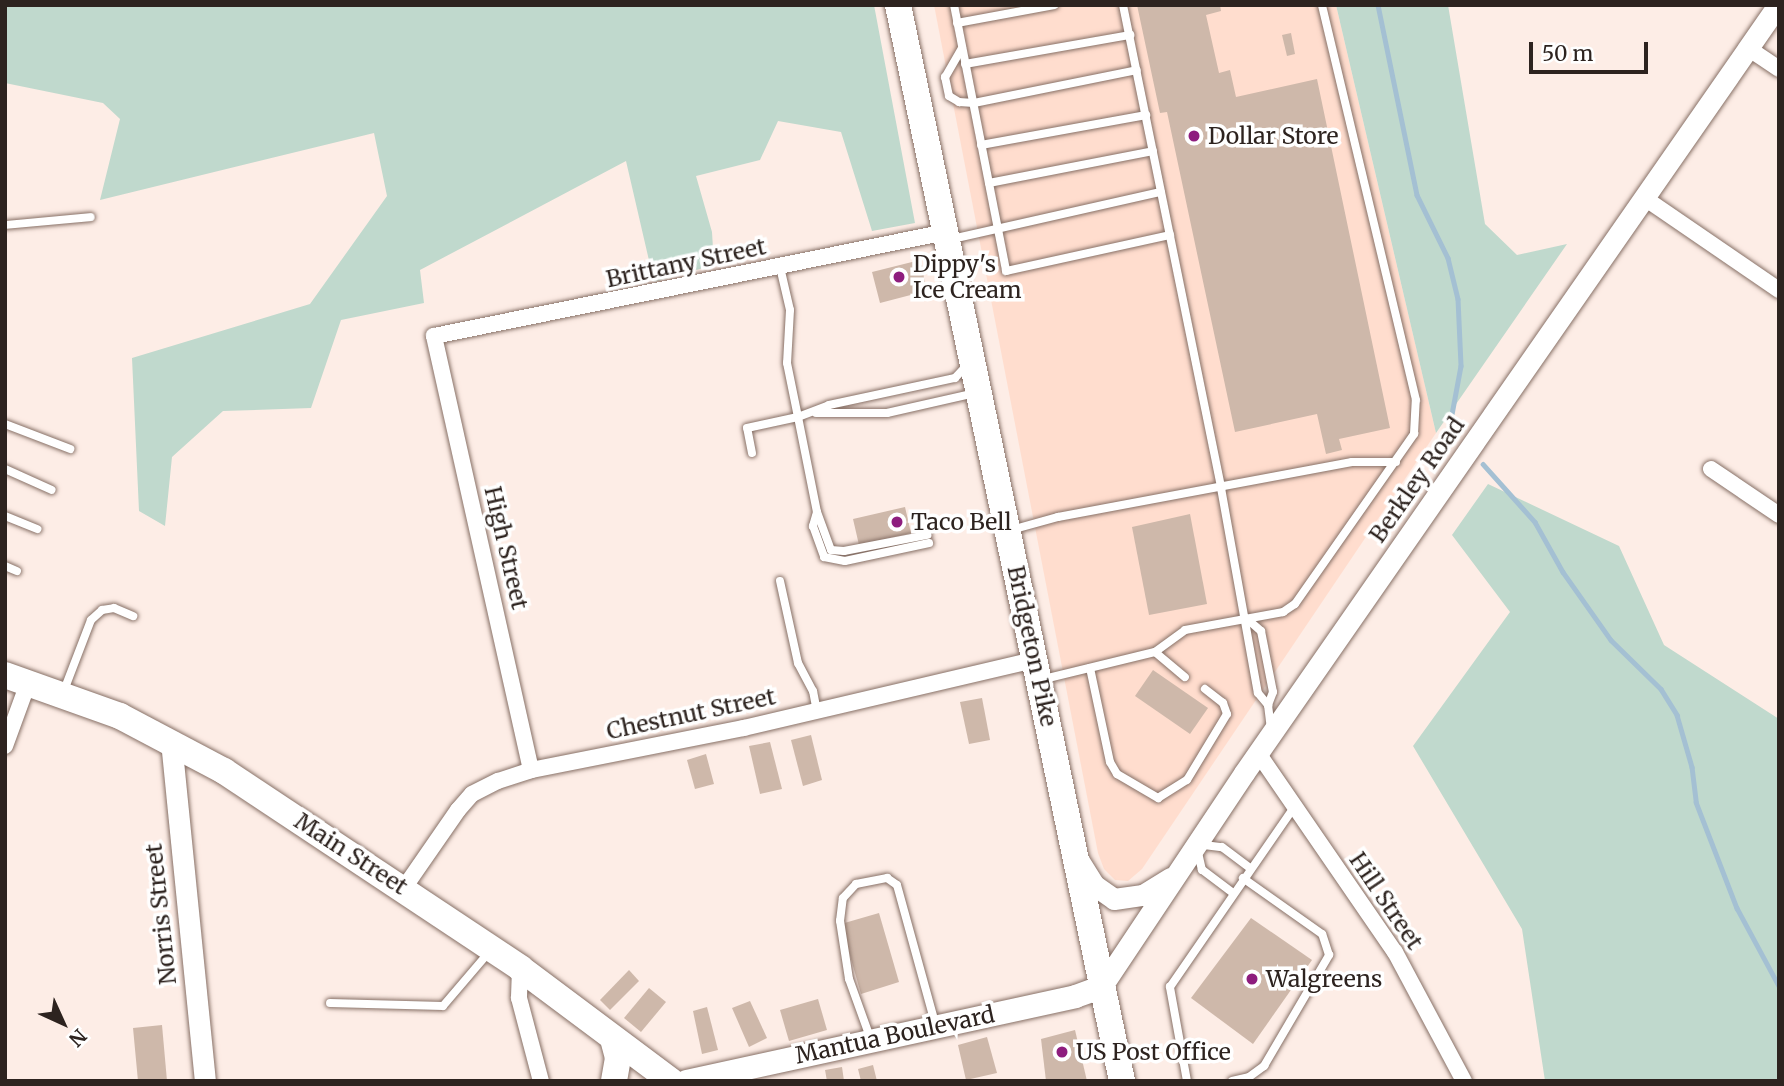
<!DOCTYPE html>
<style>
body{margin:0}
#map{position:relative;width:1784px;height:1086px;overflow:hidden;background:#fdede6;font-family:Merriweather,serif}
div>[style]{position:absolute}
[style*='--x']{left:calc(var(--x)*1px);top:calc(var(--y)*1px);width:calc(var(--w)*1px);rotate:calc(var(--a)*1deg)}
.built>*{inset:0;background:#ffddce}
.green>*{inset:0;background:#c0d9cd}
.stream>*{height:4.5px;margin:-2.25px;padding:0 2.25px;transform-origin:2.25px;border-radius:2.25px;background:#a4c0d3}
.building>*{inset:0;background:#ceb8aa}
.roads{filter:drop-shadow(0 0 2px #877066) drop-shadow(0 0 2px #877066)}
.service>*{height:8px;margin:-4px;padding:0 4px;transform-origin:4px;border-radius:4px;background:#fff}
.minor>*{height:16px;margin:-8px;padding:0 8px;transform-origin:8px;border-radius:8px;background:#fff}
.tertiary>*{height:21px;margin:-10.5px;padding:0 10.5px;transform-origin:10.5px;border-radius:10.5px;background:#fff}
.secondary>*{height:23px;margin:-11.5px;padding:0 11.5px;transform-origin:11.5px;border-radius:11.5px;background:#fff}
.primary>*{height:26px;margin:-13px;padding:0 13px;transform-origin:13px;border-radius:13px;background:#fff}
.dots>*{width:19px;height:19px;translate:-50% -50%;box-sizing:border-box;border:4px solid #fff;border-radius:50%}
span{translate:-50% -50%;white-space:nowrap;text-align:center;line-height:1.15;-webkit-text-stroke:7px #fff;paint-order:stroke}
.poi-label{font-size:23px;color:#2d231f}
.left{translate:0 -50%;text-align:left}
.street-label{font-size:23px;color:#2d231f}
.frame{position:absolute;inset:0;border:7px solid #2d231f;pointer-events:none}
.north{position:absolute;left:28px;top:988px;width:70px;height:70px;-webkit-text-stroke:5px #fff;paint-order:stroke;rotate:135deg;font-size:19px;font-weight:700;line-height:28px;text-align:center;color:#2d231f}
.north::after{content:'';display:block;margin:auto;width:24px;height:32px;background:#2d231f;clip-path:polygon(50% 0,100% 100%,50% 72%,0 100%)}
.scale{position:absolute;left:1529px;top:42px;width:119px;height:32px;box-sizing:border-box;border:4px solid #2d231f;border-top:0;padding-left:9px;font-size:21px;line-height:24px;white-space:nowrap;color:#2d231f;-webkit-text-stroke:5px #fff;paint-order:stroke}
</style>
<div id="map">
<div class="built">
<i style="clip-path:polygon(934px 5px,1336px 5px,1436px 433px,1142px 869px,1128px 881px,1115px 880px,1104px 869px,1098px 853px)"></i>
</div>
<div class="green">
<i style="clip-path:polygon(5px 5px,874px 5px,915px 223px,872px 231px,841px 132px,778px 121px,760px 160px,696px 176px,712px 232px,714px 265px,654px 282px,626px 161px,420px 270px,424px 303px,341px 320px,311px 408px,223px 411px,172px 457px,165px 526px,139px 511px,132px 358px,310px 304px,387px 196px,374px 133px,100px 200px,120px 119px,103px 103px,5px 83px)"></i>
<i style="clip-path:polygon(1336px 5px,1448px 5px,1485px 224px,1517px 255px,1567px 244px,1436px 433px)"></i>
<i style="clip-path:polygon(1488px 484px,1619px 546px,1664px 645px,1779px 719px,1779px 1081px,1545px 1081px,1522px 929px,1413px 746px,1510px 612px,1452px 535px)"></i>
</div>
<div class="stream">
<i style="--x:1378;--y:5;--w:194;--a:78.4"></i>
<i style="--x:1417;--y:195;--w:70;--a:63.8"></i>
<i style="--x:1448;--y:258;--w:42;--a:76.3"></i>
<i style="--x:1458;--y:299;--w:67;--a:87.4"></i>
<i style="--x:1461;--y:366;--w:55;--a:100.5"></i>
<i style="--x:1483;--y:464;--w:78;--a:48.1"></i>
<i style="--x:1535;--y:522;--w:57;--a:60.8"></i>
<i style="--x:1563;--y:572;--w:83;--a:54.8"></i>
<i style="--x:1611;--y:640;--w:70;--a:44.4"></i>
<i style="--x:1661;--y:689;--w:31;--a:58"></i>
<i style="--x:1677;--y:715;--w:54;--a:73.9"></i>
<i style="--x:1692;--y:767;--w:35;--a:83"></i>
<i style="--x:1696;--y:802;--w:114;--a:68.9"></i>
<i style="--x:1737;--y:908;--w:89;--a:61.7"></i>
</div>
<div class="building">
<i style="clip-path:polygon(1137px 5px,1220px 5px,1221px 11px,1206px 15px,1219px 73px,1230px 70px,1236px 97px,1317px 79px,1390px 428px,1339px 439px,1342px 450px,1326px 454px,1317px 414px,1235px 432px,1167px 112px,1160px 113px)"></i>
<i style="clip-path:polygon(1291px 33px,1295px 54px,1287px 56px,1282px 35px)"></i>
<i style="clip-path:polygon(916px 261px,917px 266px,922px 265px,926px 291px,880px 303px,872px 272px)"></i>
<i style="clip-path:polygon(905px 507px,911px 533px,859px 545px,853px 519px)"></i>
<i style="clip-path:polygon(1190px 514px,1207px 604px,1149px 615px,1132px 527px)"></i>
<i style="clip-path:polygon(1153px 670px,1208px 708px,1190px 734px,1135px 696px)"></i>
<i style="clip-path:polygon(982px 698px,990px 740px,969px 744px,960px 702px)"></i>
<i style="clip-path:polygon(811px 735px,822px 780px,803px 786px,791px 740px)"></i>
<i style="clip-path:polygon(770px 742px,782px 789px,760px 794px,749px 746px)"></i>
<i style="clip-path:polygon(706px 754px,714px 784px,695px 789px,687px 760px)"></i>
<i style="clip-path:polygon(879px 913px,899px 982px,861px 994px,841px 924px)"></i>
<i style="clip-path:polygon(1251px 918px,1312px 960px,1253px 1044px,1191px 998px)"></i>
<i style="clip-path:polygon(629px 970px,639px 981px,610px 1010px,600px 1000px)"></i>
<i style="clip-path:polygon(649px 988px,666px 1002px,641px 1032px,624px 1018px)"></i>
<i style="clip-path:polygon(818px 999px,827px 1030px,789px 1041px,780px 1010px)"></i>
<i style="clip-path:polygon(750px 1001px,767px 1038px,749px 1047px,732px 1008px)"></i>
<i style="clip-path:polygon(707px 1007px,718px 1050px,702px 1054px,693px 1011px)"></i>
<i style="clip-path:polygon(162px 1025px,167px 1081px,138px 1081px,133px 1028px)"></i>
<i style="clip-path:polygon(1075px 1030px,1087px 1081px,1046px 1081px,1041px 1039px)"></i>
<i style="clip-path:polygon(987px 1037px,997px 1073px,966px 1080px,958px 1045px)"></i>
<i style="clip-path:polygon(873px 1065px,877px 1081px,861px 1081px,858px 1069px)"></i>
<i style="clip-path:polygon(842px 1067px,844px 1081px,827px 1081px,825px 1070px)"></i>
</div>
<div class="roads">
<div class="service">
<i style="--x:954;--y:5;--w:271;--a:78.9"></i>
<i style="--x:1006;--y:271;--w:168;--a:-12.4"></i>
<i style="--x:1123;--y:5;--w:493;--a:78.5"></i>
<i style="--x:1221;--y:488;--w:208;--a:79.8"></i>
<i style="--x:1258;--y:693;--w:16;--a:50"></i>
<i style="--x:957;--y:23;--w:99;--a:-10.5"></i>
<i style="--x:962;--y:48;--w:34;--a:120"></i>
<i style="--x:945;--y:77;--w:19;--a:78"></i>
<i style="--x:949;--y:96;--w:12;--a:31"></i>
<i style="--x:959;--y:102;--w:15;--a:4"></i>
<i style="--x:974;--y:103;--w:166;--a:-11.4"></i>
<i style="--x:965;--y:64;--w:168;--a:-10"></i>
<i style="--x:981;--y:145;--w:168;--a:-10.3"></i>
<i style="--x:989;--y:183;--w:167;--a:-11"></i>
<i style="--x:5;--y:225;--w:86;--a:-5.3"></i>
<i style="--x:952;--y:239;--w:214;--a:-12.7"></i>
<i style="--x:780;--y:267;--w:44;--a:76.9"></i>
<i style="--x:790;--y:310;--w:53;--a:93.2"></i>
<i style="--x:787;--y:363;--w:55;--a:78.5"></i>
<i style="--x:798;--y:417;--w:33;--a:-21"></i>
<i style="--x:829;--y:405;--w:129;--a:-12.1"></i>
<i style="--x:955;--y:378;--w:19;--a:-47"></i>
<i style="--x:816;--y:413;--w:71;--a:0"></i>
<i style="--x:887;--y:413;--w:90;--a:-12.8"></i>
<i style="--x:5;--y:424;--w:70;--a:21"></i>
<i style="--x:752;--y:453;--w:25;--a:-101"></i>
<i style="--x:747;--y:428;--w:52;--a:-12.2"></i>
<i style="--x:798;--y:417;--w:97;--a:78.7"></i>
<i style="--x:817;--y:512;--w:15;--a:106"></i>
<i style="--x:813;--y:526;--w:33;--a:70"></i>
<i style="--x:824;--y:557;--w:21;--a:11"></i>
<i style="--x:845;--y:561;--w:86;--a:-12.1"></i>
<i style="--x:5;--y:469;--w:51;--a:24.1"></i>
<i style="--x:817;--y:512;--w:40;--a:69.8"></i>
<i style="--x:831;--y:550;--w:13;--a:4"></i>
<i style="--x:844;--y:551;--w:85;--a:-10.9"></i>
<i style="--x:5;--y:516;--w:35;--a:22"></i>
<i style="--x:1011;--y:530;--w:49;--a:-15.5"></i>
<i style="--x:1058;--y:517;--w:299;--a:-10.6"></i>
<i style="--x:1352;--y:462;--w:44;--a:0"></i>
<i style="--x:5;--y:566;--w:13;--a:23"></i>
<i style="--x:780;--y:581;--w:84;--a:77.6"></i>
<i style="--x:798;--y:663;--w:32;--a:62"></i>
<i style="--x:813;--y:691;--w:20;--a:79"></i>
<i style="--x:1246;--y:618;--w:20;--a:41"></i>
<i style="--x:1261;--y:631;--w:62;--a:78.9"></i>
<i style="--x:1273;--y:692;--w:14;--a:111"></i>
<i style="--x:1268;--y:705;--w:24;--a:83"></i>
<i style="--x:1155;--y:652;--w:39;--a:40"></i>
<i style="--x:1090;--y:668;--w:96;--a:78"></i>
<i style="--x:1110;--y:762;--w:14;--a:60"></i>
<i style="--x:1117;--y:774;--w:48;--a:30.3"></i>
<i style="--x:1158;--y:798;--w:34;--a:-32"></i>
<i style="--x:1187;--y:780;--w:77;--a:-58.8"></i>
<i style="--x:1227;--y:714;--w:12;--a:-110"></i>
<i style="--x:1223;--y:703;--w:23;--a:-142"></i>
<i style="--x:1044;--y:679;--w:114;--a:-13.7"></i>
<i style="--x:1155;--y:652;--w:37;--a:-36"></i>
<i style="--x:1185;--y:630;--w:100;--a:-10.4"></i>
<i style="--x:1283;--y:612;--w:14;--a:-34"></i>
<i style="--x:1295;--y:604;--w:208;--a:-55"></i>
<i style="--x:1414;--y:434;--w:34;--a:-87"></i>
<i style="--x:1416;--y:400;--w:406;--a:-103.4"></i>
<i style="--x:63;--y:693;--w:78;--a:-69"></i>
<i style="--x:91;--y:620;--w:15;--a:-42"></i>
<i style="--x:102;--y:610;--w:12;--a:-9"></i>
<i style="--x:114;--y:608;--w:21;--a:23"></i>
<i style="--x:1233;--y:893;--w:39;--a:-143"></i>
<i style="--x:1202;--y:870;--w:27;--a:-103"></i>
<i style="--x:1196;--y:844;--w:26;--a:7"></i>
<i style="--x:1222;--y:847;--w:35;--a:37"></i>
<i style="--x:330;--y:1003;--w:113;--a:1.5"></i>
<i style="--x:443;--y:1006;--w:72;--a:-49.5"></i>
<i style="--x:871;--y:1040;--w:65;--a:-109.8"></i>
<i style="--x:849;--y:979;--w:59;--a:-98.8"></i>
<i style="--x:840;--y:921;--w:23;--a:-83"></i>
<i style="--x:843;--y:898;--w:19;--a:-47"></i>
<i style="--x:856;--y:884;--w:32;--a:-11"></i>
<i style="--x:887;--y:878;--w:12;--a:35"></i>
<i style="--x:897;--y:885;--w:143;--a:74.6"></i>
<i style="--x:1187;--y:1081;--w:96;--a:-100.3"></i>
<i style="--x:1170;--y:987;--w:220;--a:-55.4"></i>
<i style="--x:1232;--y:1081;--w:17;--a:-13"></i>
<i style="--x:1249;--y:1077;--w:19;--a:-36"></i>
<i style="--x:1264;--y:1066;--w:129;--a:-59.6"></i>
<i style="--x:1329;--y:955;--w:22;--a:-108"></i>
<i style="--x:1322;--y:934;--w:97;--a:-144.7"></i>
</div>
<div class="minor">
<i style="--x:1748;--y:48;--w:37;--a:34"></i>
<i style="--x:1646;--y:199;--w:161;--a:34.4"></i>
<i style="--x:1711;--y:469;--w:82;--a:34.1"></i>
<i style="--x:5;--y:746;--w:67;--a:-69.9"></i>
<i style="--x:1258;--y:753;--w:242;--a:55.5"></i>
<i style="--x:1395;--y:952;--w:146;--a:61.9"></i>
<i style="--x:531;--y:770;--w:445;--a:-102.6"></i>
<i style="--x:434;--y:336;--w:522;--a:-11.48"></i>
<i style="--x:404;--y:888;--w:95;--a:-55.3"></i>
<i style="--x:458;--y:810;--w:21;--a:-49"></i>
<i style="--x:472;--y:794;--w:29;--a:-27"></i>
<i style="--x:498;--y:781;--w:35;--a:-18"></i>
<i style="--x:531;--y:770;--w:217;--a:-11.2"></i>
<i style="--x:744;--y:728;--w:299;--a:-13.2"></i>
<i style="--x:520;--y:968;--w:30;--a:92"></i>
<i style="--x:519;--y:998;--w:86;--a:75.2"></i>
</div>
<div class="tertiary">
<i style="--x:171;--y:741;--w:342;--a:84.3"></i>
<i style="--x:1079;--y:861;--w:28;--a:58"></i>
<i style="--x:1094;--y:885;--w:24;--a:35"></i>
<i style="--x:1114;--y:899;--w:29;--a:-8"></i>
<i style="--x:1143;--y:895;--w:32;--a:-32"></i>
<i style="--x:1102;--y:986;--w:256;--a:-56.3"></i>
<i style="--x:1244;--y:773;--w:935;--a:-55.19"></i>
</div>
<div class="secondary">
<i style="--x:686;--y:1081;--w:398;--a:-12.3"></i>
<i style="--x:1075;--y:996;--w:29;--a:-20"></i>
</div>
<div class="primary">
<i style="--x:898;--y:5;--w:1099;--a:78.24"></i>
<i style="--x:5;--y:675;--w:122;--a:19.6"></i>
<i style="--x:120;--y:716;--w:118;--a:27.9"></i>
<i style="--x:224;--y:771;--w:356;--a:33.6"></i>
<i style="--x:520;--y:968;--w:189;--a:36.8"></i>
<i style="--x:613;--y:1039;--w:20;--a:75"></i>
<i style="--x:618;--y:1058;--w:23;--a:100"></i>
</div>
</div>
<div class="dots">
<i style="left:1194px;top:136px;background:#8e1d7e"></i>
<i style="left:899px;top:277px;background:#8e1d7e"></i>
<i style="left:897px;top:522px;background:#8e1d7e"></i>
<i style="left:1252px;top:979px;background:#8e1d7e"></i>
<i style="left:1062px;top:1052px;background:#8e1d7e"></i>
</div>
<div class="poi-label">
<span class="left" style="left:1208px;top:136px">Dollar Store</span>
<span class="left" style="left:913px;top:277px">Dippy's<br>Ice Cream</span>
<span class="left" style="left:911px;top:522px">Taco Bell</span>
<span class="left" style="left:1266px;top:979px">Walgreens</span>
<span class="left" style="left:1076px;top:1052px">US Post Office</span>
</div>
<div class="street-label">
<span style="left:686px;top:263px;rotate:-12deg">Brittany Street</span>
<span style="left:1417px;top:480px;rotate:-55deg">Berkley Road</span>
<span style="left:506px;top:548px;rotate:77deg">High Street</span>
<span style="left:1032px;top:646px;rotate:78deg">Bridgeton Pike</span>
<span style="left:691px;top:714px;rotate:-12deg">Chestnut Street</span>
<span style="left:351px;top:854px;rotate:33deg">Main Street</span>
<span style="left:1386px;top:901px;rotate:56deg">Hill Street</span>
<span style="left:161px;top:914px;rotate:-96deg">Norris Street</span>
<span style="left:895px;top:1035px;rotate:-12deg">Mantua Boulevard</span>
</div>
<div class="frame"></div>
<div class="north">N</div>
<div class="scale">50 m</div>
</div>
